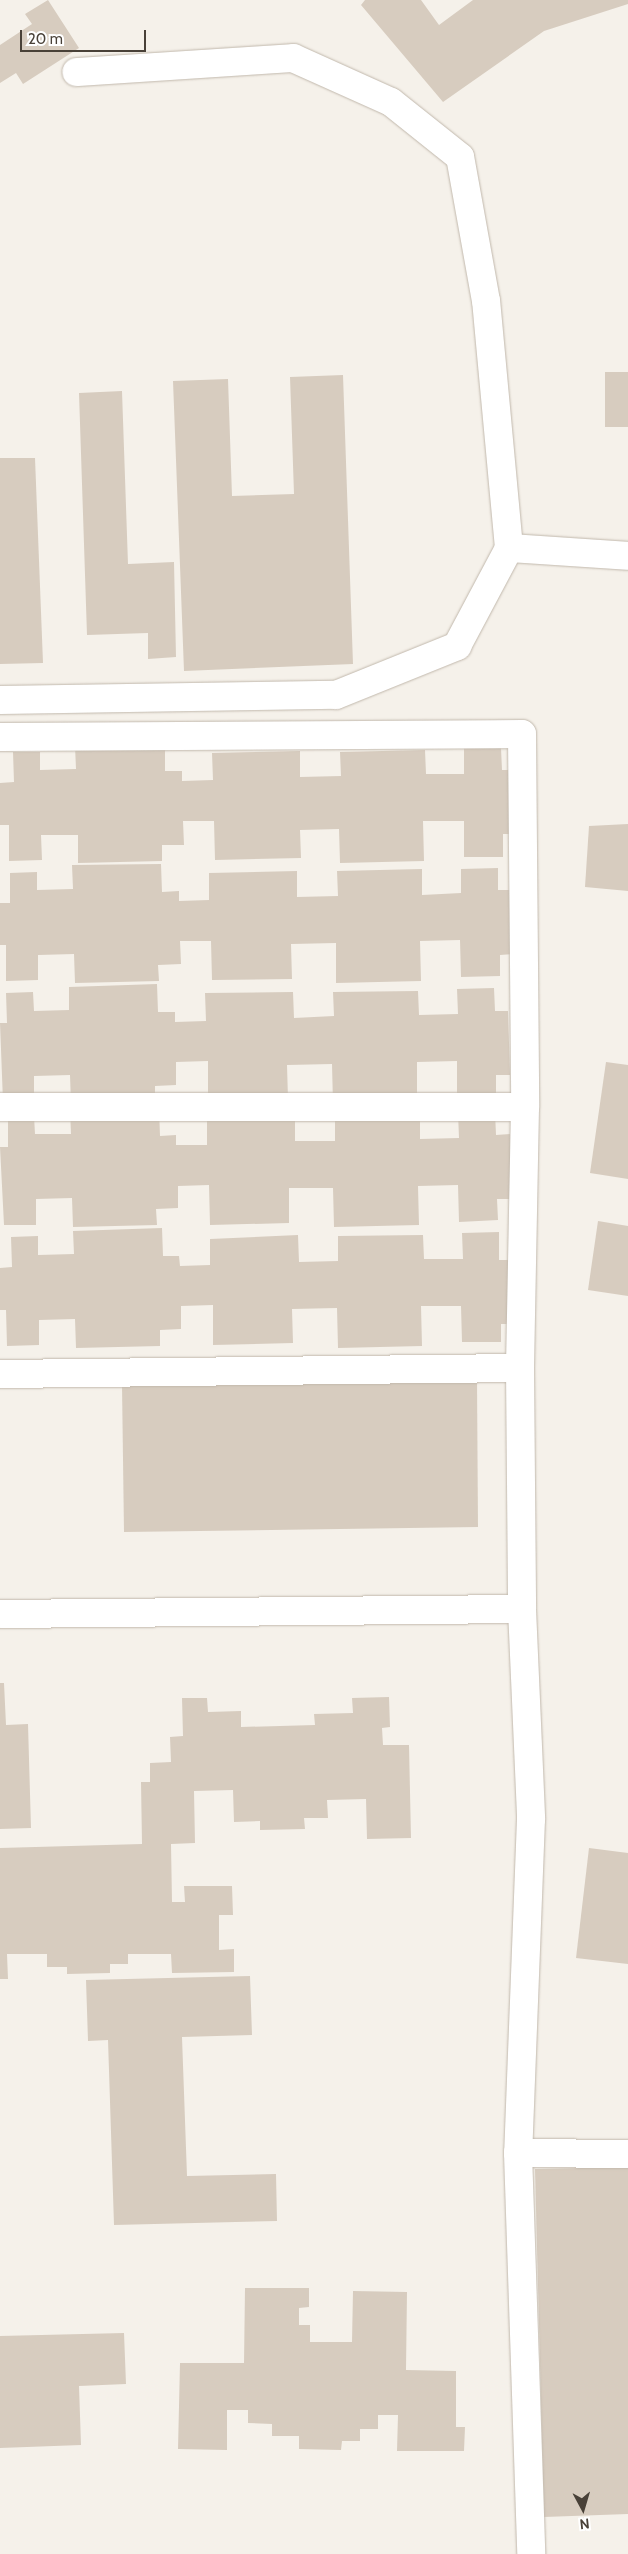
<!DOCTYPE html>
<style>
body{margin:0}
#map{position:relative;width:628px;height:2554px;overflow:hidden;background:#f5f1ea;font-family:Cabin,sans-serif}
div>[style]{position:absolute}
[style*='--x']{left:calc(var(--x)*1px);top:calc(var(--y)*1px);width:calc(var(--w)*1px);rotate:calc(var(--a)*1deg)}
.building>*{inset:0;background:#d7ccbf}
.roads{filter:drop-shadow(0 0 1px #c1b8ac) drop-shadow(0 0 1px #c1b8ac)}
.street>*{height:28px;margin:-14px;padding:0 14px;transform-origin:14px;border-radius:14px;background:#fff}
span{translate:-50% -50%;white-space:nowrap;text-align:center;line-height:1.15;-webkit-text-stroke:4.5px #fff;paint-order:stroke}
.north{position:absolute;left:558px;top:2484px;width:50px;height:50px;-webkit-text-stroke:4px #fff;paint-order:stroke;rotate:174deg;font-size:14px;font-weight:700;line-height:20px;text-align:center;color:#494138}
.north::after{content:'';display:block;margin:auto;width:18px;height:22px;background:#494138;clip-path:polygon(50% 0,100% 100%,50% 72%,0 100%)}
.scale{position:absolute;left:20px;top:30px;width:126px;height:22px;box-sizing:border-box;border:2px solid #494138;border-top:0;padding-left:6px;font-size:15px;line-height:18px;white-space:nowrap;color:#494138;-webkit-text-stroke:4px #fff;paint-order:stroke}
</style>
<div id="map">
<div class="building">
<i style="clip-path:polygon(48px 0,79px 48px,23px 84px,16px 73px,0 83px,0 45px,32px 24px,25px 14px)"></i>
<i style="clip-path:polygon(365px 0,421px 0,439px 25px,473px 0,628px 0,628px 4px,544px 31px,443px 102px,361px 5px)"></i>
<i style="clip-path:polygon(605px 372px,628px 372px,628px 427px,605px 427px)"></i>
<i style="clip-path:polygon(343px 375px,353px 664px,184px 671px,173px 381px,228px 379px,232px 496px,294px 494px,290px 377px)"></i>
<i style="clip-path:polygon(122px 391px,128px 564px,174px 562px,176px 657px,148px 659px,148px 633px,87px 635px,79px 393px)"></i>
<i style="clip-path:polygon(0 458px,35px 458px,43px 663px,0 664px)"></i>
<i style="clip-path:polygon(165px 744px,165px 771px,182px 771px,182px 781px,213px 780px,212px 753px,300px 751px,300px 777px,341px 776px,340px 752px,425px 750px,426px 774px,464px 774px,464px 748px,501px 748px,502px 770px,516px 770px,516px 834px,503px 834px,503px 857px,464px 857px,464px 821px,423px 821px,424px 861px,340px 863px,339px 829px,300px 830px,301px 858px,215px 860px,214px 821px,183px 821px,184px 845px,162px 845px,162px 861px,78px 863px,78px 835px,41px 835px,42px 860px,9px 861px,9px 825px,0 825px,0 783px,14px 782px,13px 752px,40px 752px,40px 770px,76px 769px,75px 746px)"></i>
<i style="clip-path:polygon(628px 824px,628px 891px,585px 887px,589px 826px)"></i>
<i style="clip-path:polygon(161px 864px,162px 892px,179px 891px,179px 901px,209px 900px,209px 873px,297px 871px,297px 897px,338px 896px,337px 871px,422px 869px,422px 895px,461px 893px,461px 869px,498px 868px,498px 890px,512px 890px,513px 954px,500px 955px,500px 976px,461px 977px,460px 940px,420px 941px,421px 981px,336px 983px,336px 943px,291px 944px,292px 979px,212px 980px,211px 941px,180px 941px,181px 964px,158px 965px,159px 981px,75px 983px,74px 954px,38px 955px,38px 980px,6px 981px,6px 945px,0 945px,0 903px,10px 903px,10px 873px,37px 872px,37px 890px,73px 889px,72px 865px)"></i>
<i style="clip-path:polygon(157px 984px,158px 1012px,175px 1012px,175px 1022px,206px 1021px,205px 993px,293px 992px,294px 1018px,334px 1016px,333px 992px,418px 991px,419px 1015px,458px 1014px,457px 989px,494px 988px,495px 1011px,508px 1011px,510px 1075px,496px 1075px,496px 1097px,457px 1098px,457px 1061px,417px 1062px,417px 1102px,333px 1104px,332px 1064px,287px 1065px,288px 1099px,208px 1101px,208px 1061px,176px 1062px,176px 1085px,155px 1086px,155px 1102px,71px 1104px,70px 1075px,34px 1076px,34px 1100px,3px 1102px,0 1023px,7px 1023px,6px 993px,33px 992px,34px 1011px,69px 1010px,69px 987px)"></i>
<i style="clip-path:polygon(606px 1062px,628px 1065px,628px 1179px,590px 1173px)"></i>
<i style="clip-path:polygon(159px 1108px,160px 1136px,176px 1135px,176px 1145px,207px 1145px,207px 1118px,295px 1115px,295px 1141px,335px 1141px,335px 1116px,420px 1114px,420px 1139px,459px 1138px,458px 1113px,495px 1112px,496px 1135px,510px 1134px,511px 1199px,497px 1199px,498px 1220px,459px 1222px,458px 1185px,418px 1186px,419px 1225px,334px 1227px,333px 1188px,289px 1188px,289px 1223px,210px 1225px,209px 1185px,178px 1186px,178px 1208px,156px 1209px,157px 1225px,73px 1227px,72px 1198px,36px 1199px,36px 1225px,4px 1225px,0 1147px,8px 1147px,8px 1117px,34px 1116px,35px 1134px,71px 1134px,70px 1110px)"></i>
<i style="clip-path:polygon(598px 1221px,628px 1226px,628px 1296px,588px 1290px)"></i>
<i style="clip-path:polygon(162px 1228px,163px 1256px,179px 1256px,180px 1266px,210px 1265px,210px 1239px,298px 1235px,299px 1262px,338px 1261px,338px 1236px,423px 1235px,424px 1259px,463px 1259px,462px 1233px,499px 1232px,499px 1260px,510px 1260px,511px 1324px,501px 1324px,501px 1342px,462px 1342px,461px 1306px,421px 1306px,422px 1346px,338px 1348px,337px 1308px,292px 1309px,293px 1343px,213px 1345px,213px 1305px,181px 1306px,181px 1329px,160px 1330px,160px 1346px,76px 1348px,75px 1319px,39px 1320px,39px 1345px,7px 1346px,6px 1310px,0 1310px,0 1268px,12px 1267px,11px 1237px,38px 1236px,38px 1255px,74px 1254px,73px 1231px)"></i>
<i style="clip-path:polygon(477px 1381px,478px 1527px,124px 1532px,122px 1385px)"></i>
<i style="clip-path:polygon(0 1683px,4px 1683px,6px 1725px,28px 1724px,31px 1828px,0 1829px)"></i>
<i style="clip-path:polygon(389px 1697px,390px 1727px,382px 1728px,383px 1745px,409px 1745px,411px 1838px,367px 1839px,366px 1799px,327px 1800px,328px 1818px,304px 1818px,305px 1829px,260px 1830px,260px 1821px,234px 1822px,233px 1790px,194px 1791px,195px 1843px,171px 1844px,172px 1902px,185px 1902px,184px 1886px,232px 1886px,233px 1915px,219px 1915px,219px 1950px,234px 1949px,234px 1972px,172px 1973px,171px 1954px,128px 1954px,128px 1964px,110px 1964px,110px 1973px,67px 1974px,67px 1967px,47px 1967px,47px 1954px,7px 1954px,8px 1979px,0 1979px,0 1848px,142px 1844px,141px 1782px,150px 1782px,150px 1763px,171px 1762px,170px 1737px,183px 1736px,182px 1698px,207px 1698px,208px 1712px,241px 1711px,241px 1727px,315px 1725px,314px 1714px,353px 1713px,352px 1698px)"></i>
<i style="clip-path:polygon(589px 1848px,628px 1853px,628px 1964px,576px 1958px)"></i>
<i style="clip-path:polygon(250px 1976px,252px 2035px,182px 2037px,187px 2176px,276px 2174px,277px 2221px,114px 2225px,108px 2040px,88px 2041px,86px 1980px)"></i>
<i style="clip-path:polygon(628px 2167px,628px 2514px,544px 2517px,535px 2169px)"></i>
<i style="clip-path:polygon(245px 2288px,309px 2288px,309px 2307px,299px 2308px,299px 2325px,310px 2325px,310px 2342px,352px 2342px,353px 2291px,407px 2292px,406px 2370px,456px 2371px,456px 2427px,465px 2427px,464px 2451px,397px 2451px,398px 2415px,378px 2415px,378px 2429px,360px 2429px,360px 2441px,342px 2441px,341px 2450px,299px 2449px,299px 2436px,272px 2436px,272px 2424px,248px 2423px,248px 2410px,227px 2410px,227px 2450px,178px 2449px,180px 2363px,244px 2363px)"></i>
<i style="clip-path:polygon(124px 2333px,126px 2384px,79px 2386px,81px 2445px,0 2448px,0 2336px)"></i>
</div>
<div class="roads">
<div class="street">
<i style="--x:509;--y:548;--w:119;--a:3.8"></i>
<i style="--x:0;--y:700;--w:336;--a:-0.9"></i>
<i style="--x:336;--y:695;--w:131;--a:-22"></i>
<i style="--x:457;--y:646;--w:111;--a:-62"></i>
<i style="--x:509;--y:548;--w:248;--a:-95.3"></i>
<i style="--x:486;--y:301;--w:146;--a:-100.2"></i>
<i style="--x:460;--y:157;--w:88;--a:-141.4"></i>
<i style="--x:391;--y:102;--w:107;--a:-155.8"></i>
<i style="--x:293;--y:58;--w:217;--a:176.3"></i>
<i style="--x:0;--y:737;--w:522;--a:-0.33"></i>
<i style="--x:522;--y:734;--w:373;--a:89.5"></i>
<i style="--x:525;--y:1107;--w:261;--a:91.1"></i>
<i style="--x:520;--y:1368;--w:241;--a:89.5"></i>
<i style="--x:522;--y:1609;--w:210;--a:87.5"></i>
<i style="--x:531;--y:1819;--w:334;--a:92.2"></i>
<i style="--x:518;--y:2153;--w:401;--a:88.1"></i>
<i style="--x:0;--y:1107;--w:525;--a:0"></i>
<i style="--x:0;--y:1374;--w:520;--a:-0.66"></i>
<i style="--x:0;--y:1614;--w:522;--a:-0.55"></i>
<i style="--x:518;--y:2153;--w:110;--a:0.5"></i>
</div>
</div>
<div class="north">N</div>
<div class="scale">20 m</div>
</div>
